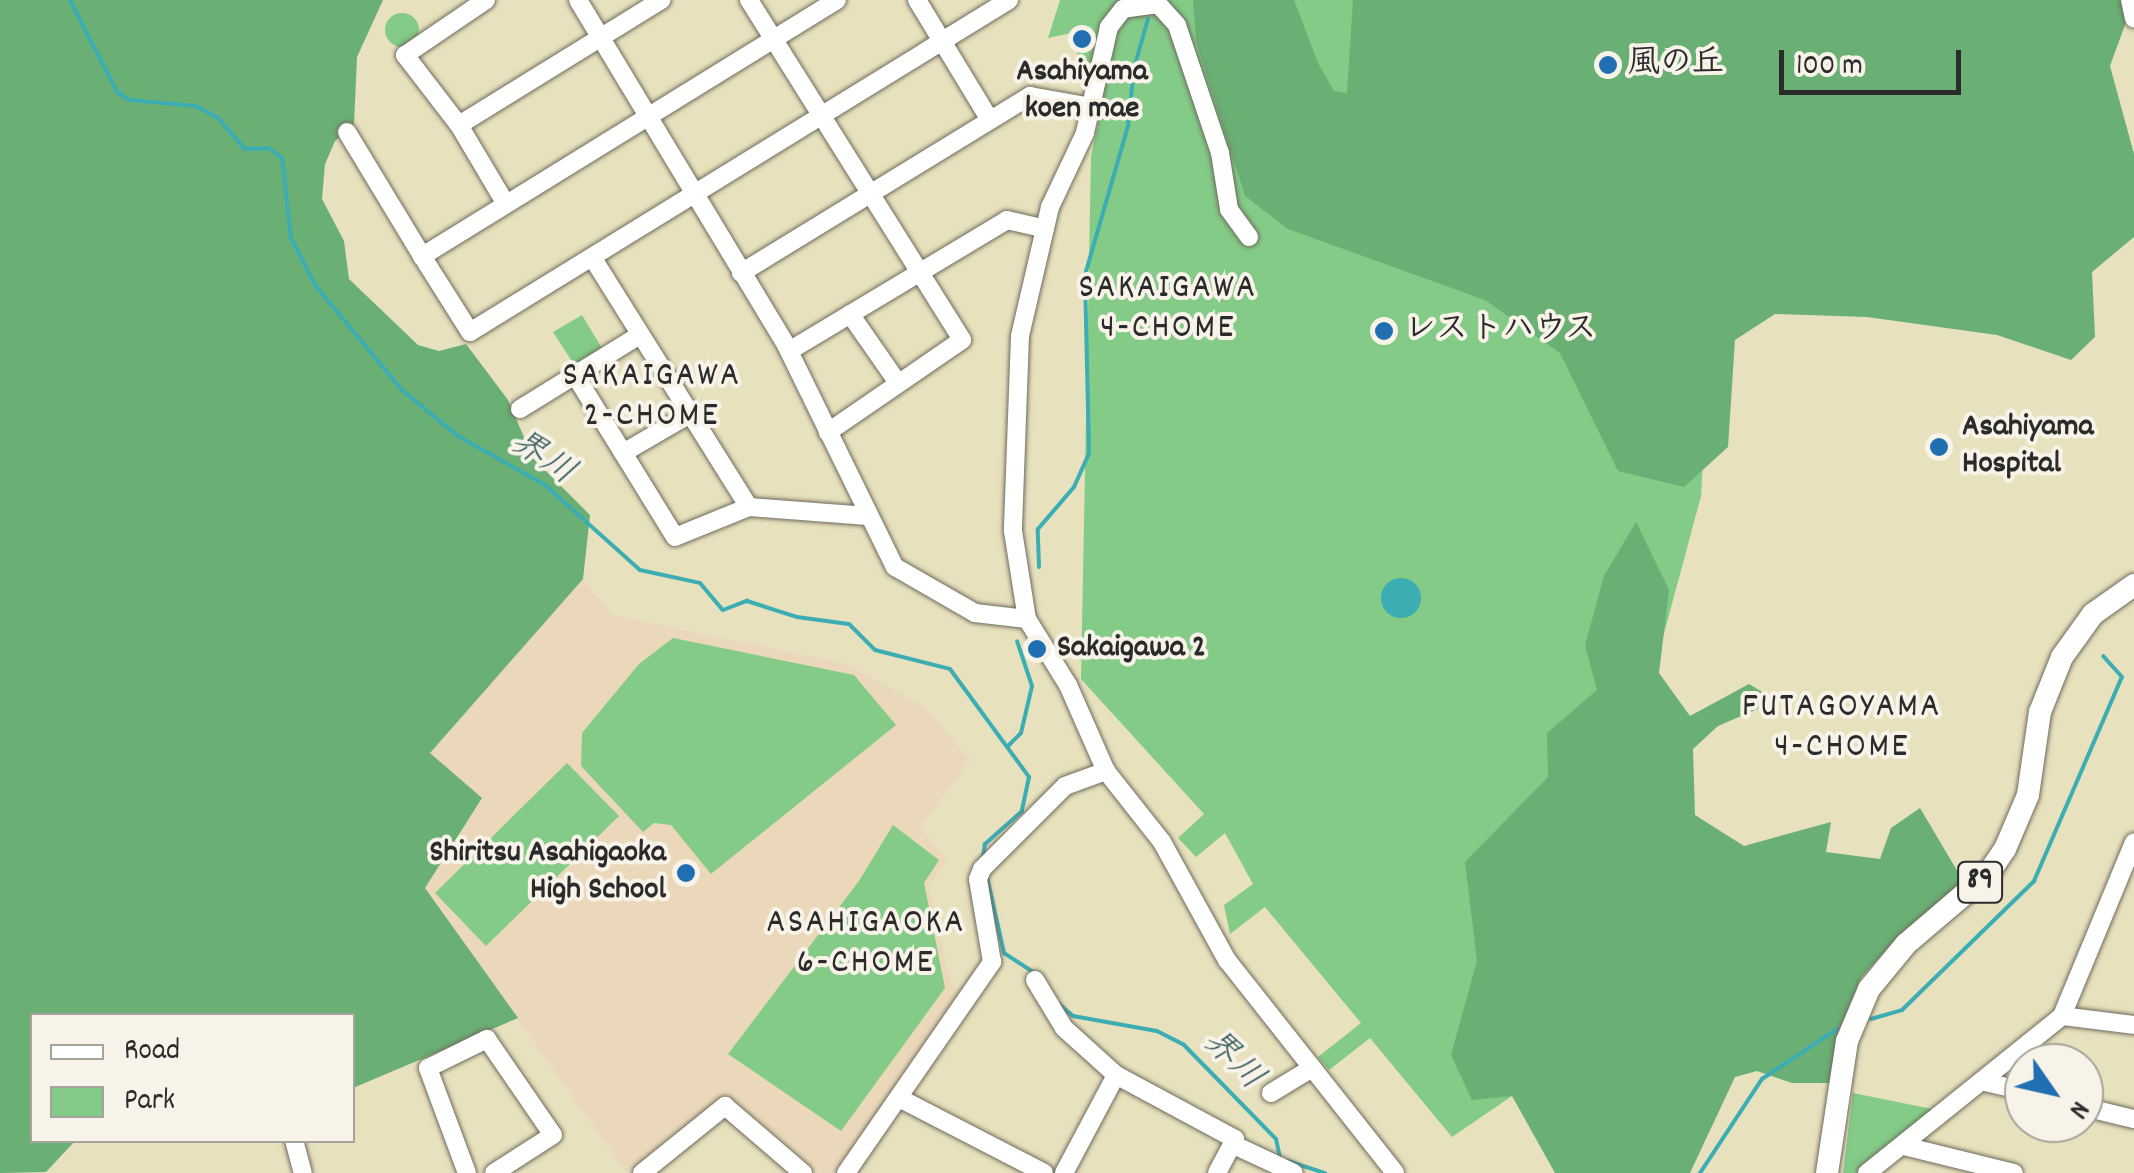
<!DOCTYPE html>
<meta charset="utf-8">
<style>
body{margin:0}
#map{position:relative;width:2134px;height:1173px;overflow:hidden;background:#e8e1bd;font-family:Dekko,"Klee One",sans-serif}
div>[style]{position:absolute}
[style*='--x']{left:calc(var(--x)*1px);top:calc(var(--y)*1px);width:calc(var(--w)*1px);rotate:calc(var(--a)*1deg)}
.built>*{inset:0;background:#ebd8ba}
.green>*{inset:0;background:#83cb87}
.round{border-radius:50%}
.forest>*{inset:0;background:#6aaf74}
.water>*{inset:0;background:#3badb3}
.stream>*{height:4px;margin:-2px;padding:0 2px;transform-origin:2px;border-radius:2px;background:#3badb3}
.roads{filter:drop-shadow(0 0 2px #6d6b5e) drop-shadow(0 0 2px #6d6b5e)}
.minor>*{height:18px;margin:-9px;padding:0 9px;transform-origin:9px;border-radius:9px;background:#fff}
.major>*{height:22px;margin:-11px;padding:0 11px;transform-origin:11px;border-radius:11px;background:#fff}
.dots>*{width:28px;height:28px;translate:-50% -50%;box-sizing:border-box;border:5px solid #f7f3e8;border-radius:50%}
span{translate:-50% -50%;white-space:nowrap;text-align:center;line-height:1.15;-webkit-text-stroke:8px #f7f3e8;paint-order:stroke}
.shield-label span{padding:2px 8px;background:#f7f3e8;border:2px solid;border-radius:8px;-webkit-text-stroke-width:0}
.shield-label{font-size:30px;color:#2b2b2b;font-weight:700}
.poi-label{font-size:32px;color:#2b2b2b;font-weight:700}
.left{translate:0 -50%;text-align:left}
.right{translate:-100% -50%;text-align:right}
.neighbourhood-label{font-size:35px;color:#2b2b2b;letter-spacing:2.5px}
.water-label{font-size:35px;color:#31585b;font-style:italic}
.legend{position:absolute;left:30px;top:1013px;width:325px;height:130px;box-sizing:border-box;background:#f7f3e8;border:2px solid #a5a39c;margin:0;padding:12px 18px;list-style:none;font-size:30px;color:#2b2b2b}
.legend li{display:flex;align-items:center;gap:20px;height:50px}
.legend b{width:50px;border:2px solid #a5a39c}
.north{position:absolute;left:2004px;top:1043px;width:100px;height:100px;box-sizing:border-box;background:#f7f3e8;border:2px solid #a5a39c;border-radius:50%;rotate:124deg;font-size:28px;font-weight:700;line-height:40px;text-align:center;color:#2b2b2b}
.north::after{content:'';display:block;margin:auto;width:35px;height:45px;background:#1f6fb2;clip-path:polygon(50% 0,100% 100%,50% 72%,0 100%)}
.scale{position:absolute;left:1779px;top:50px;width:182px;height:45px;box-sizing:border-box;border:5px solid #2b2b2b;border-top:0;padding-left:12px;font-size:30px;line-height:35px;white-space:nowrap;color:#2b2b2b;-webkit-text-stroke:8px #f7f3e8;paint-order:stroke}
</style>
<div id="map">
<div class="built">
<i style="clip-path:polygon(583px 579px,613px 615px,842px 663px,923px 705px,970px 760px,920px 827px,948px 861px,929px 885px,951px 984px,960px 991px,835px 1173px,821px 1173px,726px 1093px,626px 1172px,425px 888px,481px 799px,430px 753px)"></i>
</div>
<div class="green">
<i style="clip-path:polygon(1060px 0,1670px 0,1710px 342px,1701px 496px,1633px 749px,1512px 1096px,1452px 1137px,1370px 1038px,1329px 1070px,1318px 1057px,1361px 1023px,1265px 907px,1230px 934px,1224px 905px,1253px 884px,1225px 833px,1196px 857px,1178px 838px,1204px 814px,1081px 679px,1091px 157px,1098px 123px,1071px 33px,1048px 38px)"></i>
<i class="round" style="left:385px;top:13px;width:34px;height:34px"></i>
<i style="clip-path:polygon(582px 315px,603px 350px,575px 366px,553px 332px)"></i>
<i style="clip-path:polygon(673px 638px,854px 675px,896px 725px,711px 874px,671px 825px,654px 823px,643px 832px,581px 766px,582px 733px,639px 664px)"></i>
<i style="clip-path:polygon(567px 763px,619px 816px,486px 946px,435px 893px)"></i>
<i style="clip-path:polygon(893px 825px,939px 860px,924px 883px,945px 988px,841px 1131px,728px 1054px,859px 881px)"></i>
<i style="clip-path:polygon(1853px 1093px,1942px 1111px,1858px 1173px,1843px 1173px)"></i>
</div>
<div class="forest">
<i style="clip-path:polygon(0 0,383px 0,357px 57px,354px 125px,335px 141px,325px 164px,322px 199px,344px 241px,349px 279px,418px 345px,439px 351px,466px 344px,508px 400px,533px 458px,590px 515px,583px 579px,430px 753px,482px 798px,425px 888px,518px 1018px,353px 1088px,352px 1016px,32px 1016px,32px 1140px,75px 1141px,46px 1172px,0 1173px)"></i>
<i style="clip-path:polygon(1193px 0,1294px 0,1318px 63px,1334px 91px,1347px 93px,1353px 0,2134px 0,2110px 66px,2134px 154px,2134px 237px,2092px 272px,2095px 337px,2071px 360px,1997px 335px,1867px 317px,1775px 314px,1735px 340px,1728px 447px,1684px 487px,1618px 471px,1560px 353px,1485px 300px,1288px 229px,1245px 196px,1196px 41px)"></i>
<i style="clip-path:polygon(1636px 522px,1669px 590px,1659px 673px,1690px 716px,1749px 684px,1764px 693px,1762px 707px,1718px 726px,1693px 749px,1695px 815px,1744px 846px,1831px 822px,1826px 852px,1880px 859px,1891px 828px,1920px 808px,1965px 884px,1894px 941px,1861px 978px,1839px 1031px,1829px 1083px,1792px 1083px,1757px 1071px,1735px 1077px,1690px 1173px,1555px 1173px,1512px 1096px,1472px 1100px,1451px 1055px,1477px 961px,1465px 862px,1548px 777px,1547px 733px,1597px 690px,1585px 645px,1604px 576px)"></i>
</div>
<div class="water">
<i class="round" style="left:1381px;top:578px;width:40px;height:40px"></i>
</div>
<div class="stream">
<i style="--x:70;--y:0;--w:103;--a:62.9"></i>
<i style="--x:117;--y:92;--w:15;--a:32"></i>
<i style="--x:130;--y:100;--w:66;--a:5.2"></i>
<i style="--x:196;--y:106;--w:25;--a:29"></i>
<i style="--x:218;--y:118;--w:41;--a:48.9"></i>
<i style="--x:245;--y:149;--w:24;--a:-2"></i>
<i style="--x:269;--y:148;--w:16;--a:38"></i>
<i style="--x:282;--y:158;--w:81;--a:83.6"></i>
<i style="--x:291;--y:238;--w:53;--a:62.9"></i>
<i style="--x:315;--y:285;--w:136;--a:50.4"></i>
<i style="--x:402;--y:390;--w:72;--a:39.4"></i>
<i style="--x:458;--y:436;--w:100;--a:29.4"></i>
<i style="--x:545;--y:485;--w:127;--a:41.8"></i>
<i style="--x:640;--y:570;--w:61;--a:12.2"></i>
<i style="--x:700;--y:583;--w:35;--a:50"></i>
<i style="--x:723;--y:610;--w:26;--a:-21"></i>
<i style="--x:747;--y:601;--w:52;--a:17.7"></i>
<i style="--x:797;--y:617;--w:52;--a:7.7"></i>
<i style="--x:849;--y:624;--w:37;--a:45"></i>
<i style="--x:875;--y:650;--w:77;--a:14.2"></i>
<i style="--x:950;--y:669;--w:134;--a:53.8"></i>
<i style="--x:1029;--y:777;--w:35;--a:102"></i>
<i style="--x:1022;--y:811;--w:50;--a:138.3"></i>
<i style="--x:985;--y:844;--w:13;--a:99"></i>
<i style="--x:1039;--y:567;--w:38;--a:-92"></i>
<i style="--x:1038;--y:529;--w:55;--a:-49.4"></i>
<i style="--x:1074;--y:487;--w:37;--a:-66"></i>
<i style="--x:1089;--y:453;--w:178;--a:-91.3"></i>
<i style="--x:1085;--y:275;--w:155;--a:-73.9"></i>
<i style="--x:1128;--y:126;--w:58;--a:-84.1"></i>
<i style="--x:1134;--y:68;--w:51;--a:-74.1"></i>
<i style="--x:1008;--y:746;--w:18;--a:-45"></i>
<i style="--x:1021;--y:733;--w:48;--a:-76.8"></i>
<i style="--x:1032;--y:686;--w:47;--a:-108.4"></i>
<i style="--x:987;--y:877;--w:78;--a:77.4"></i>
<i style="--x:1004;--y:953;--w:37;--a:33"></i>
<i style="--x:1059;--y:1004;--w:18;--a:41"></i>
<i style="--x:1073;--y:1016;--w:85;--a:10.1"></i>
<i style="--x:1157;--y:1031;--w:30;--a:27"></i>
<i style="--x:1184;--y:1045;--w:132;--a:45.6"></i>
<i style="--x:1276;--y:1139;--w:19;--a:78"></i>
<i style="--x:1871;--y:1019;--w:32;--a:-16"></i>
<i style="--x:1902;--y:1010;--w:185;--a:-44.3"></i>
<i style="--x:2034;--y:881;--w:222;--a:-66.7"></i>
<i style="--x:2122;--y:677;--w:28;--a:-132"></i>
<i style="--x:1288;--y:1161;--w:39;--a:18"></i>
<i style="--x:1700;--y:1173;--w:113;--a:-56.6"></i>
<i style="--x:1762;--y:1079;--w:90;--a:-33.7"></i>
</div>
<div class="roads">
<div class="minor">
<i style="--x:486;--y:0;--w:98;--a:145.8"></i>
<i style="--x:405;--y:55;--w:88;--a:52.4"></i>
<i style="--x:459;--y:125;--w:92;--a:59.3"></i>
<i style="--x:578;--y:0;--w:405;--a:58.9"></i>
<i style="--x:787;--y:347;--w:245;--a:63.9"></i>
<i style="--x:895;--y:567;--w:92;--a:29.9"></i>
<i style="--x:975;--y:613;--w:52;--a:6.6"></i>
<i style="--x:749;--y:0;--w:401;--a:57.9"></i>
<i style="--x:962;--y:340;--w:163;--a:145.5"></i>
<i style="--x:837;--y:0;--w:488;--a:148.3"></i>
<i style="--x:422;--y:256;--w:90;--a:57.7"></i>
<i style="--x:470;--y:332;--w:633;--a:-31.63"></i>
<i style="--x:917;--y:0;--w:140;--a:58.7"></i>
<i style="--x:2130;--y:0;--w:19;--a:78"></i>
<i style="--x:459;--y:125;--w:238;--a:-31.7"></i>
<i style="--x:347;--y:132;--w:145;--a:58.8"></i>
<i style="--x:1249;--y:237;--w:34;--a:-126"></i>
<i style="--x:1229;--y:209;--w:57;--a:-99.1"></i>
<i style="--x:1220;--y:153;--w:135;--a:-108.6"></i>
<i style="--x:1177;--y:25;--w:28;--a:-132"></i>
<i style="--x:1158;--y:4;--w:35;--a:172"></i>
<i style="--x:1123;--y:9;--w:23;--a:128"></i>
<i style="--x:1109;--y:27;--w:109;--a:102.8"></i>
<i style="--x:1085;--y:133;--w:82;--a:115.3"></i>
<i style="--x:1050;--y:207;--w:132;--a:103.1"></i>
<i style="--x:1020;--y:336;--w:195;--a:92.1"></i>
<i style="--x:1013;--y:531;--w:89;--a:81"></i>
<i style="--x:1027;--y:619;--w:78;--a:58.2"></i>
<i style="--x:1068;--y:685;--w:94;--a:66.2"></i>
<i style="--x:1106;--y:771;--w:90;--a:51.7"></i>
<i style="--x:1162;--y:842;--w:135;--a:61.2"></i>
<i style="--x:1227;--y:960;--w:271;--a:51.7"></i>
<i style="--x:592;--y:257;--w:295;--a:57.9"></i>
<i style="--x:749;--y:507;--w:119;--a:4.3"></i>
<i style="--x:741;--y:273;--w:339;--a:-31.5"></i>
<i style="--x:1030;--y:96;--w:63;--a:10.1"></i>
<i style="--x:850;--y:314;--w:84;--a:55.2"></i>
<i style="--x:789;--y:351;--w:254;--a:-31"></i>
<i style="--x:1007;--y:220;--w:39;--a:13"></i>
<i style="--x:575;--y:375;--w:190;--a:58.3"></i>
<i style="--x:675;--y:537;--w:80;--a:-22.1"></i>
<i style="--x:520;--y:409;--w:141;--a:-31.7"></i>
<i style="--x:623;--y:453;--w:78;--a:-30.2"></i>
<i style="--x:1035;--y:980;--w:56;--a:58.9"></i>
<i style="--x:1064;--y:1028;--w:70;--a:42.1"></i>
<i style="--x:2062;--y:1016;--w:188;--a:-67.5"></i>
<i style="--x:1985;--y:1082;--w:40;--a:13"></i>
<i style="--x:1271;--y:1093;--w:48;--a:-31.4"></i>
<i style="--x:899;--y:1098;--w:163;--a:27.3"></i>
<i style="--x:2084;--y:1107;--w:51;--a:13.5"></i>
<i style="--x:294;--y:1140;--w:34;--a:75"></i>
<i style="--x:1232;--y:1144;--w:68;--a:25.1"></i>
<i style="--x:1904;--y:1146;--w:113;--a:13.8"></i>
<i style="--x:467;--y:1173;--w:112;--a:-110.4"></i>
<i style="--x:428;--y:1068;--w:66;--a:-26.2"></i>
<i style="--x:487;--y:1039;--w:116;--a:55.5"></i>
<i style="--x:553;--y:1135;--w:70;--a:147.2"></i>
<i style="--x:642;--y:1173;--w:107;--a:-38.9"></i>
<i style="--x:725;--y:1106;--w:103;--a:40.7"></i>
<i style="--x:846;--y:1173;--w:257;--a:-55.3"></i>
<i style="--x:992;--y:962;--w:84;--a:-99.6"></i>
<i style="--x:978;--y:879;--w:11;--a:-68"></i>
<i style="--x:982;--y:869;--w:117;--a:-45"></i>
<i style="--x:1065;--y:786;--w:44;--a:-20.1"></i>
<i style="--x:1064;--y:1173;--w:111;--a:-62"></i>
<i style="--x:1116;--y:1075;--w:135;--a:28.3"></i>
<i style="--x:1235;--y:1139;--w:38;--a:118"></i>
<i style="--x:1867;--y:1173;--w:250;--a:-38.8"></i>
<i style="--x:2062;--y:1016;--w:73;--a:7.1"></i>
</div>
<div class="major">
<i style="--x:1827;--y:1173;--w:134;--a:-81.4"></i>
<i style="--x:1847;--y:1041;--w:56;--a:-67.1"></i>
<i style="--x:1869;--y:989;--w:58;--a:-50.6"></i>
<i style="--x:1906;--y:944;--w:108;--a:-40.5"></i>
<i style="--x:1988;--y:874;--w:30;--a:-56"></i>
<i style="--x:2005;--y:849;--w:59;--a:-66.9"></i>
<i style="--x:2028;--y:795;--w:84;--a:-81.8"></i>
<i style="--x:2040;--y:712;--w:59;--a:-68.2"></i>
<i style="--x:2062;--y:657;--w:53;--a:-54.2"></i>
<i style="--x:2093;--y:614;--w:50;--a:-35.3"></i>
</div>
</div>
<div class="dots">
<i style="left:1082px;top:39px;background:#1f6fb2"></i>
<i style="left:1608px;top:65px;background:#1f6fb2"></i>
<i style="left:1384px;top:331px;background:#1f6fb2"></i>
<i style="left:1939px;top:447px;background:#1f6fb2"></i>
<i style="left:1037px;top:649px;background:#1f6fb2"></i>
<i style="left:686px;top:873px;background:#1f6fb2"></i>
</div>
<div class="shield-label">
<span style="left:1980px;top:882px">89</span>
</div>
<div class="poi-label">
<span class="left" style="left:1628px;top:65px">風の丘</span>
<span style="left:1082px;top:92px">Asahiyama<br>koen mae</span>
<span class="left" style="left:1404px;top:331px">レストハウス</span>
<span class="left" style="left:1962px;top:447px">Asahiyama<br>Hospital</span>
<span class="left" style="left:1057px;top:649px">Sakaigawa 2</span>
<span class="right" style="left:666px;top:873px">Shiritsu Asahigaoka<br>High School</span>
</div>
<div class="neighbourhood-label">
<span style="left:1168px;top:309px">SAKAIGAWA<br>4-CHOME</span>
<span style="left:652px;top:397px">SAKAIGAWA<br>2-CHOME</span>
<span style="left:1842px;top:728px">FUTAGOYAMA<br>4-CHOME</span>
<span style="left:866px;top:944px">ASAHIGAOKA<br>6-CHOME</span>
</div>
<div class="water-label">
<span style="left:542px;top:459px;rotate:34deg">界川</span>
<span style="left:1232px;top:1061px;rotate:45deg">界川</span>
</div>
<ul class="legend">
<li><b style="height:12px;background:#fff"></b>Road</li>
<li><b style="height:28px;background:#83cb87"></b>Park</li>
</ul>
<div class="north">N</div>
<div class="scale">100 m</div>
</div>
